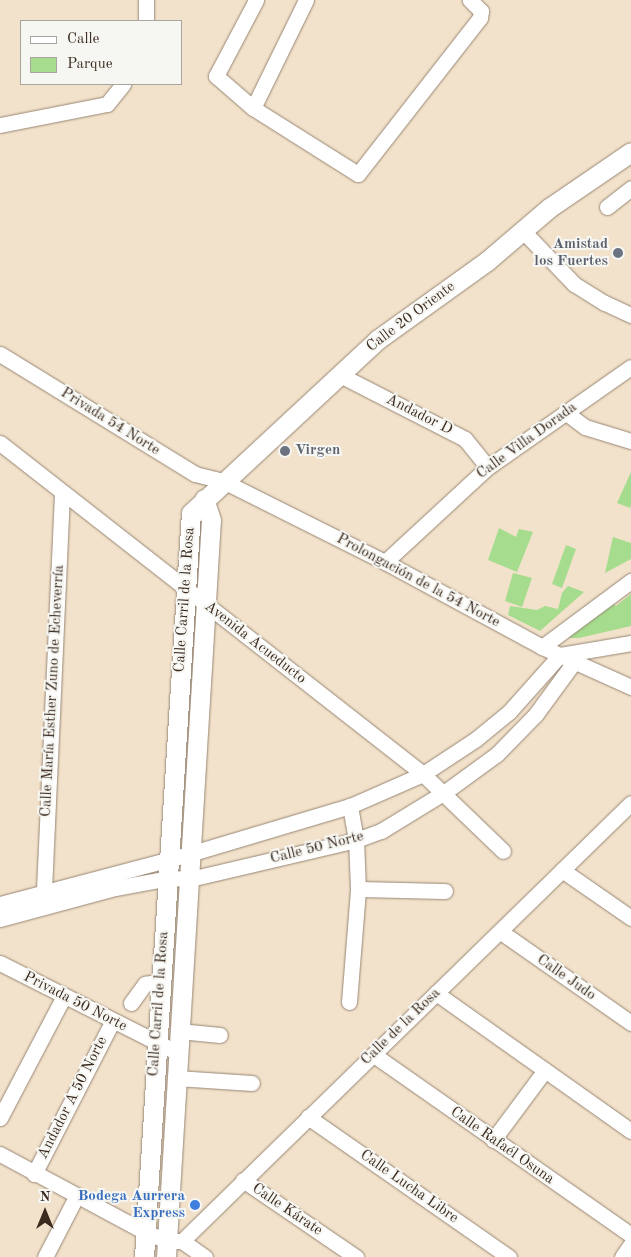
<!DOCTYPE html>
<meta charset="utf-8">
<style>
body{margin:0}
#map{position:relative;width:631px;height:1257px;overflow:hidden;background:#f3e2cb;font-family:"Old Standard TT",serif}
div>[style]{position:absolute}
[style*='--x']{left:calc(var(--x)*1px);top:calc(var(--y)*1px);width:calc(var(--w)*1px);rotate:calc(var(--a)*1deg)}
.green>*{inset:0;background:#a5dc8d}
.roads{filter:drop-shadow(0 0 1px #978674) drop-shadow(0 0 1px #978674)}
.minor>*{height:15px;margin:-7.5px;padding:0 7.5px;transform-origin:7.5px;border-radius:7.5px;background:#fff}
.major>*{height:19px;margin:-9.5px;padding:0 9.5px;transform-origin:9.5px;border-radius:9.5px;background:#fff}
.dots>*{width:14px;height:14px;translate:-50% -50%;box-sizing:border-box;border:2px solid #f6f6f2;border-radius:50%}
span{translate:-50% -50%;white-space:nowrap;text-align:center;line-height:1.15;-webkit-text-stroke:4px #f6f6f2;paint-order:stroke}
.worship-label{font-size:15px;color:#5b616d;font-weight:700}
.right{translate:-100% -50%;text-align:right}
.left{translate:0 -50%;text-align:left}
.street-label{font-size:15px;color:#3b2a1e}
.shop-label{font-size:15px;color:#366cbe;font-weight:700}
.legend{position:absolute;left:20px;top:20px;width:162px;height:65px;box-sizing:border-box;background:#f6f6f2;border:1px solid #aba49d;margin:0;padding:6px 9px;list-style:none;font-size:15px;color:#3b2a1e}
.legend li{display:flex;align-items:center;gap:10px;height:25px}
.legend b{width:25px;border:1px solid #aba49d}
.north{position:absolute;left:20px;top:1187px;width:50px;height:50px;-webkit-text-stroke:4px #f6f6f2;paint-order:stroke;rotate:0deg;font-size:14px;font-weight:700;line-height:20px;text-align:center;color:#3b2a1e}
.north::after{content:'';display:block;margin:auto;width:18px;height:22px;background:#3b2a1e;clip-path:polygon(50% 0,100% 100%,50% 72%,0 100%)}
</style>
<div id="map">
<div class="green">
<i style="clip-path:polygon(631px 472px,631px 505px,630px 508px,617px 503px)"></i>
<i style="clip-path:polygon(499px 528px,516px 537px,519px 529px,533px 532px,517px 572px,488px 560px)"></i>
<i style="clip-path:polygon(613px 537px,631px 543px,631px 559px,605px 573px)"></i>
<i style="clip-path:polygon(566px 545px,576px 549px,562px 588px,552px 584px)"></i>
<i style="clip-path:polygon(513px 573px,532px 578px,522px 607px,505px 601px)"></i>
<i style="clip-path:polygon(568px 586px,584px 592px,540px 631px,508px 615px,510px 606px,537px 610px,545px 606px,558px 609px,562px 593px)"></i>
<i style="clip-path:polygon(631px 594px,631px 626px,579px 638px,566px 638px,609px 600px,616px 606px)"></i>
</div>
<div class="roads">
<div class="minor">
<i style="--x:306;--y:0;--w:120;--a:116.1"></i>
<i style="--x:253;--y:108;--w:124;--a:32.2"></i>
<i style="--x:358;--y:174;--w:198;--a:-52"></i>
<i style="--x:480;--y:18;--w:7;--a:-82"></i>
<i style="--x:481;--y:11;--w:16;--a:-135"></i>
<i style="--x:146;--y:21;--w:21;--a:-90"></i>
<i style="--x:253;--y:108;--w:49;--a:-139.1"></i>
<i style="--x:216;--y:76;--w:86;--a:-62.2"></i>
<i style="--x:0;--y:125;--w:109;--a:-11.1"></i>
<i style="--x:107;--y:104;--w:26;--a:-51"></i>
<i style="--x:607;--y:207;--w:31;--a:-38"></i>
<i style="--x:523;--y:231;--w:74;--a:46.1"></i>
<i style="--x:574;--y:284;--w:36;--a:32"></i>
<i style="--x:605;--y:303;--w:29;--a:25"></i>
<i style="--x:0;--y:354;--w:229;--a:31.6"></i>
<i style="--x:195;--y:474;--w:29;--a:14"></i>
<i style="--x:223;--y:481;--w:181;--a:26.6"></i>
<i style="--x:385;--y:562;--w:179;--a:28.4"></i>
<i style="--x:542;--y:647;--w:98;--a:24.2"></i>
<i style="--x:340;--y:375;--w:140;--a:27.1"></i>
<i style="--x:465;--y:439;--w:36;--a:51"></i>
<i style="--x:565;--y:412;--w:25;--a:37"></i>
<i style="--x:585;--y:427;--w:48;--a:16.9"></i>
<i style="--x:0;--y:443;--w:537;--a:38.04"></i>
<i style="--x:423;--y:774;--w:111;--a:43.9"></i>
<i style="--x:385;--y:562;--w:140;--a:-42.7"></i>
<i style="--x:488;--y:467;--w:174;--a:-35"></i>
<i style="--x:542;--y:647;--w:111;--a:-36.6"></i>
<i style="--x:560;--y:655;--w:72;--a:-9.6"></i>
<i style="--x:562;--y:870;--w:84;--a:34.8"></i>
<i style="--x:358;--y:889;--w:87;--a:1.3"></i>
<i style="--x:44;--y:890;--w:398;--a:-87.4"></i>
<i style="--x:0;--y:904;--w:196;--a:-14.8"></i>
<i style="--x:189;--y:854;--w:168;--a:-16.6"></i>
<i style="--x:350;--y:806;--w:80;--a:-23.7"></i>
<i style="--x:423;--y:774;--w:64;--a:-33.4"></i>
<i style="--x:476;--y:739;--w:43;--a:-39.3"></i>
<i style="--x:509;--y:712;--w:76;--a:-48.2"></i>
<i style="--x:0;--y:919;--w:119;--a:-15.1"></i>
<i style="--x:115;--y:888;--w:56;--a:-10.3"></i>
<i style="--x:170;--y:878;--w:20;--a:3"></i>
<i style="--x:190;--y:879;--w:171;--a:-13.2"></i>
<i style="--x:356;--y:840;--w:27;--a:-20"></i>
<i style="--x:381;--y:831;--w:75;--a:-31.4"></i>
<i style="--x:445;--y:792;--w:64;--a:-36.2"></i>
<i style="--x:497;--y:754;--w:56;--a:-45.7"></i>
<i style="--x:536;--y:714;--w:64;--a:-53.8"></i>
<i style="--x:501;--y:932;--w:159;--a:35"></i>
<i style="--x:0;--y:963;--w:199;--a:26.8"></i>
<i style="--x:436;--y:993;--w:239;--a:35.3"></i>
<i style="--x:349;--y:1002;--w:113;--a:-85.4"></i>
<i style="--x:358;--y:889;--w:49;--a:-92.3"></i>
<i style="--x:356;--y:840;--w:35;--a:-100"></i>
<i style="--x:131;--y:1003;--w:24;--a:-54"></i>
<i style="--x:145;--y:984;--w:16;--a:-11"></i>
<i style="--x:179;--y:1031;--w:41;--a:5.6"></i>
<i style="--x:374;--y:1055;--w:314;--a:35"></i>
<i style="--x:176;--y:1078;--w:76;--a:3.8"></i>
<i style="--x:308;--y:1117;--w:245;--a:34.9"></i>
<i style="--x:0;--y:1118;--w:138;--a:-62.3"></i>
<i style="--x:493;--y:1140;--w:87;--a:-53.4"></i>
<i style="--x:0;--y:1154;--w:165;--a:28.3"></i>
<i style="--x:145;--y:1232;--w:24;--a:22"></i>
<i style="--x:167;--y:1241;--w:15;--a:0"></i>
<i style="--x:182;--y:1241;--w:627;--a:-44.29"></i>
<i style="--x:34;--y:1174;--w:171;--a:-62.8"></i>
<i style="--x:243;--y:1180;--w:137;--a:34.3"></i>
<i style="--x:182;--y:1241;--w:28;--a:35"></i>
<i style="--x:45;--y:1257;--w:68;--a:-62.7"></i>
<i style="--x:622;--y:1257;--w:16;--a:-55"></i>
</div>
<div class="major">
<i style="--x:144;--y:1257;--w:745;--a:-86.39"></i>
<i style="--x:191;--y:513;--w:254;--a:-42.9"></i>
<i style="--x:377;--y:340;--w:135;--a:-35.7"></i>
<i style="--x:487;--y:261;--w:82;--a:-40.5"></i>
<i style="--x:549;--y:208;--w:99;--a:-34.3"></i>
<i style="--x:166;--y:1257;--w:738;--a:-86.51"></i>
<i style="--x:211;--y:520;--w:22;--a:-108"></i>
</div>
</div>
<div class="dots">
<i style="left:618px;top:253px;background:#6b7280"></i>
<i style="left:285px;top:451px;background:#6b7280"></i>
<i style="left:195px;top:1205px;background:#3f7fe0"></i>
</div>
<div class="worship-label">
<span class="right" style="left:608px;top:253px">Amistad<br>los Fuertes</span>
<span class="left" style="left:295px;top:451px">Virgen</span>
</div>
<div class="street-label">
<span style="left:411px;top:317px;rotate:-37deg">Calle 20 Oriente</span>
<span style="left:419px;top:415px;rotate:27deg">Andador D</span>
<span style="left:110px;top:422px;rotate:32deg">Privada 54 Norte</span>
<span style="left:527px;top:441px;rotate:-36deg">Calle Villa Dorada</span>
<span style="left:418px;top:581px;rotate:28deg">Prolongación de la 54 Norte</span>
<span style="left:185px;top:600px;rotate:-86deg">Calle Carril de la Rosa</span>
<span style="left:255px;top:643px;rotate:38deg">Avenida Acueducto</span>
<span style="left:53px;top:691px;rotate:-87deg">Calle María Esther Zuno de Echeverría</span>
<span style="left:317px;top:848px;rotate:-14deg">Calle 50 Norte</span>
<span style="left:566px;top:978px;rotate:35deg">Calle Judo</span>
<span style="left:75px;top:1002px;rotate:27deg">Privada 50 Norte</span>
<span style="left:159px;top:1004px;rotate:-86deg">Calle Carril de la Rosa</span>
<span style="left:401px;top:1027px;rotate:-44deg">Calle de la Rosa</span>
<span style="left:73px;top:1098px;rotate:-63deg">Andador A 50 Norte</span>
<span style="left:502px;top:1146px;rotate:35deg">Calle Rafaél Osuna</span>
<span style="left:409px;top:1187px;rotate:35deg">Calle Lucha Libre</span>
<span style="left:287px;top:1210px;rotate:34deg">Calle Kárate</span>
</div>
<div class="shop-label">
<span class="right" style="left:185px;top:1205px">Bodega Aurrera<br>Express</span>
</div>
<ul class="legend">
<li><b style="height:6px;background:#fff"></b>Calle</li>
<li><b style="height:14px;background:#a5dc8d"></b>Parque</li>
</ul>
<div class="north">N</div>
</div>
